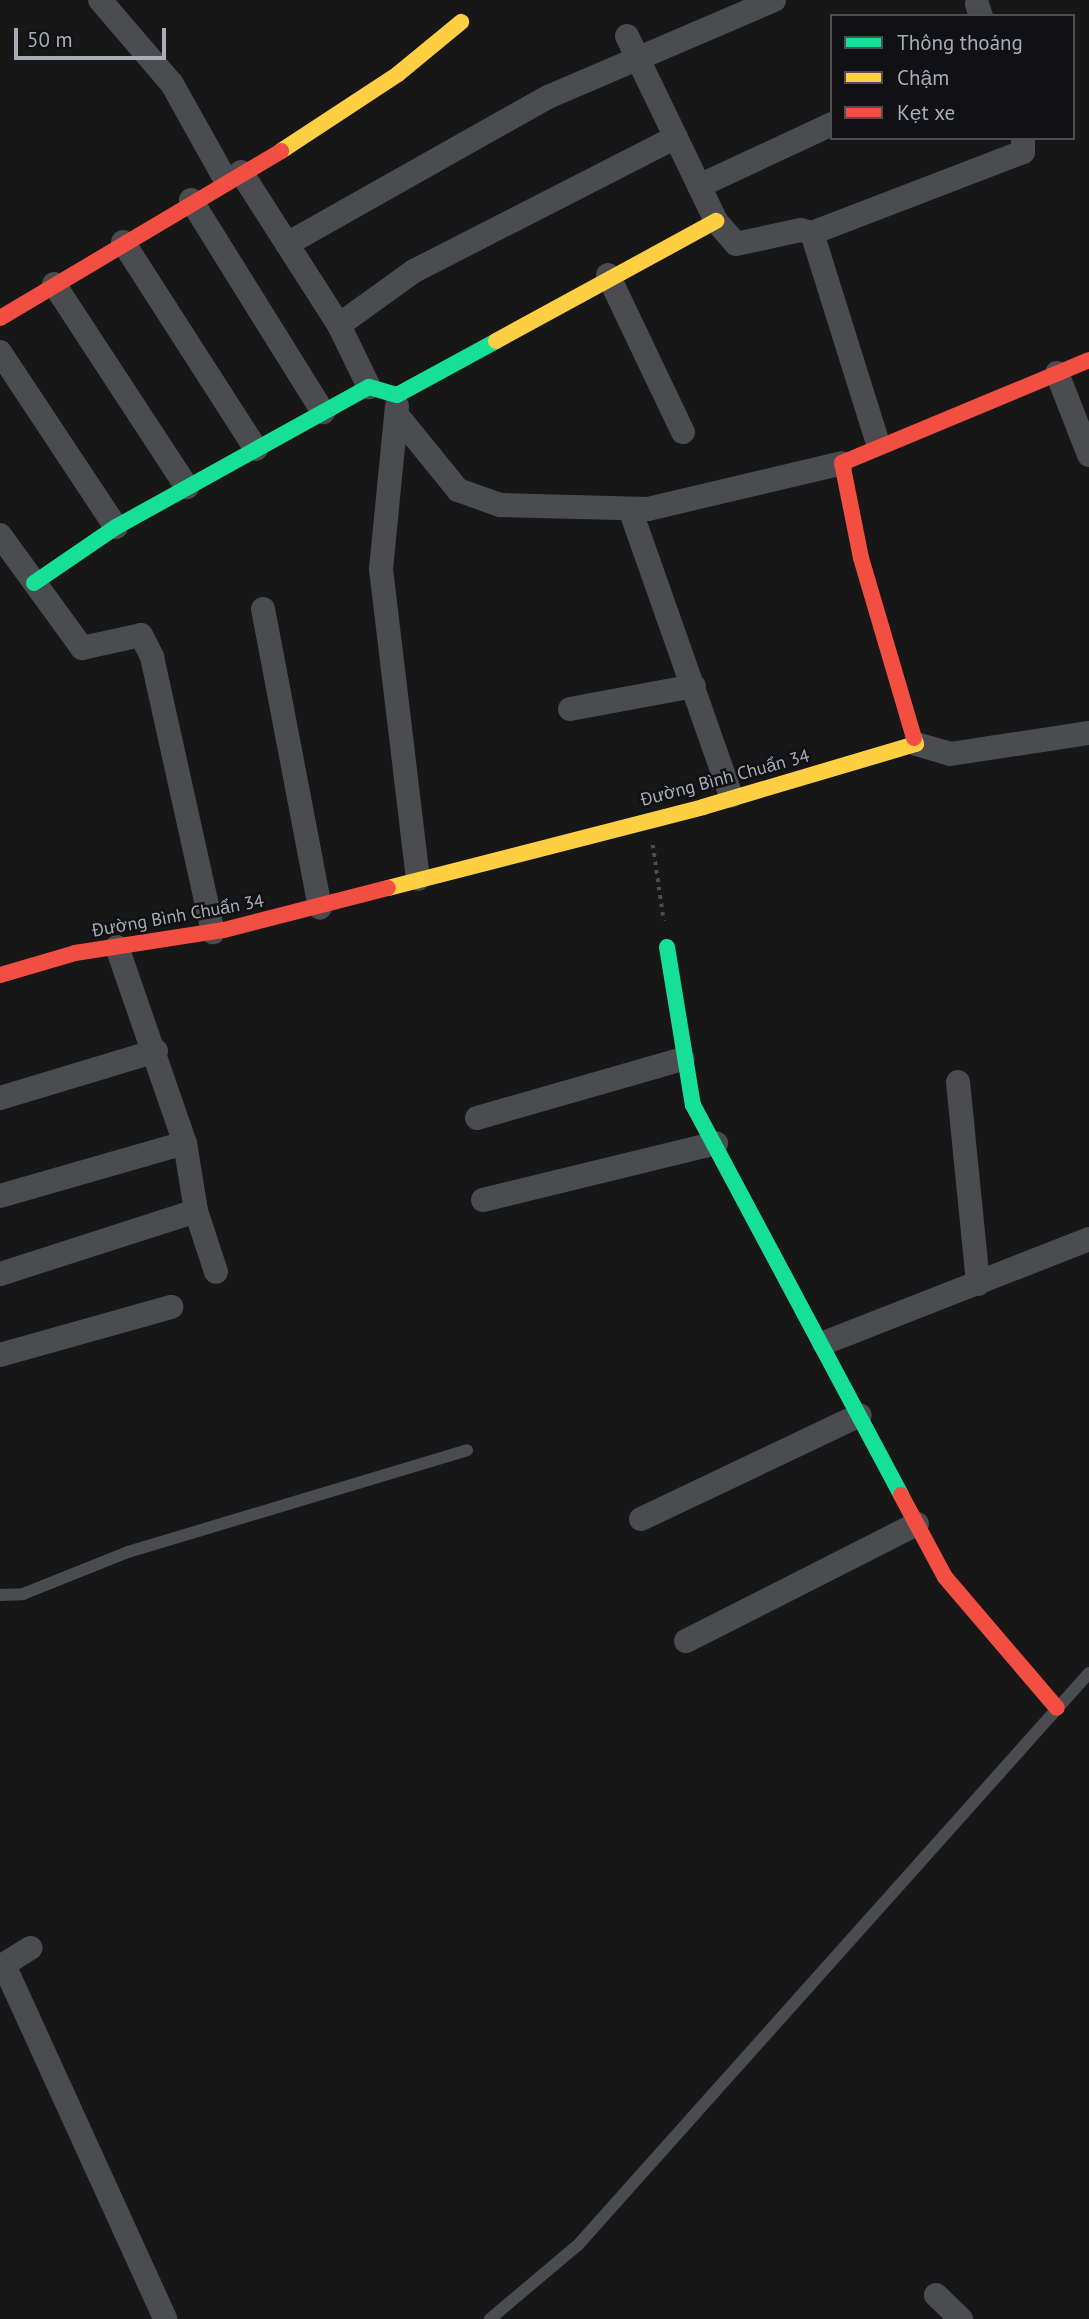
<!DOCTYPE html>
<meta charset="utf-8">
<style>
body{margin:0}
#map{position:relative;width:1089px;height:2319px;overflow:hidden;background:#171717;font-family:"PT Sans",sans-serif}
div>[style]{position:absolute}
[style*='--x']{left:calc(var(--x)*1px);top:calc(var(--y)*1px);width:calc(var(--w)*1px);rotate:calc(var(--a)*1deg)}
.path>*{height:3.5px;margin-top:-1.75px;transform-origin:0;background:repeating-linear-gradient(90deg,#4d4e52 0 3.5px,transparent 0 8.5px)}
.lane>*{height:12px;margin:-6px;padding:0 6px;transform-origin:6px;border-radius:6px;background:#4b4c50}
.street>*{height:24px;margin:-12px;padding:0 12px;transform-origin:12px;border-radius:12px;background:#4b4c50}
.fast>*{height:16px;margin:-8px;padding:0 8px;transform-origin:8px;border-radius:8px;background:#16e098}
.slow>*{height:16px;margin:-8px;padding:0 8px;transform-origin:8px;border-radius:8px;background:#ffcf43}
.jam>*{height:16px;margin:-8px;padding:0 8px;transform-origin:8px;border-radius:8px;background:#f24e42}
span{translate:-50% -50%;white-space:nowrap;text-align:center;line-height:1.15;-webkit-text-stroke:5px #111113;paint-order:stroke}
.street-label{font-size:18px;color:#a8adb8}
.legend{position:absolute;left:830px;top:14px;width:245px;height:126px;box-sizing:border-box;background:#111113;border:2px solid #4d4f55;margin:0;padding:9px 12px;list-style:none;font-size:21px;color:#a8adb8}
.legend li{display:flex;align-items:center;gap:14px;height:35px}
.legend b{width:35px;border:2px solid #4d4f55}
.scale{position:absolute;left:14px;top:28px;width:152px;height:32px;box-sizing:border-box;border:4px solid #a8adb8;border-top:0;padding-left:9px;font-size:21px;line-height:24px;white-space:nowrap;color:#a8adb8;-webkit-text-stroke:5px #111113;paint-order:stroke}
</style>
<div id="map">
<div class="path">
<i style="--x:653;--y:845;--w:77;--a:81.8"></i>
</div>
<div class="lane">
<i style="--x:0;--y:1595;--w:23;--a:-2"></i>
<i style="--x:23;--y:1594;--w:113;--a:-21.8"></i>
<i style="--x:128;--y:1552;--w:354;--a:-16.7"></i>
<i style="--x:490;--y:2319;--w:115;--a:-40.1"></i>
<i style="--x:578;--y:2245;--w:767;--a:-48.22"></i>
</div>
<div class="street">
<i style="--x:100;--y:0;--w:111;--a:49.4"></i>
<i style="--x:172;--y:84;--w:109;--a:60.8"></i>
<i style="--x:977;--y:4;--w:13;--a:72"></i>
<i style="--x:627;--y:36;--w:205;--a:64.3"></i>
<i style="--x:716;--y:221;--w:30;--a:49"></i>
<i style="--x:736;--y:244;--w:66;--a:-12.2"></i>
<i style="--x:801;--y:230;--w:11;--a:15"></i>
<i style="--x:812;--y:233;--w:220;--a:72.6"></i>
<i style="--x:241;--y:172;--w:182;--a:57.4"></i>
<i style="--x:339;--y:325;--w:69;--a:64.2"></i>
<i style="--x:699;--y:186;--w:147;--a:-25"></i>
<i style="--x:191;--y:200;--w:250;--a:58.1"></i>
<i style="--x:812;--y:233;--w:226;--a:-21"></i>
<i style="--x:1023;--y:152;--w:14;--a:-90"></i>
<i style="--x:123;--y:242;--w:246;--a:57.3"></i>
<i style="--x:287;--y:244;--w:300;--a:-29.4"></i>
<i style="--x:548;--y:97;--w:246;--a:-23.2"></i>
<i style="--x:608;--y:275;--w:174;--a:64.5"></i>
<i style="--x:54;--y:284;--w:243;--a:56.8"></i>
<i style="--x:339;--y:325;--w:92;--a:-35.8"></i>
<i style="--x:414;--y:271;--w:294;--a:-27.1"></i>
<i style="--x:0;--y:352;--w:210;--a:56.5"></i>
<i style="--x:1057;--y:373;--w:88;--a:68.7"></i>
<i style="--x:397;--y:406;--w:164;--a:95.6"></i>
<i style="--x:381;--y:569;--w:312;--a:83.2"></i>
<i style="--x:397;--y:415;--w:97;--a:50.9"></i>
<i style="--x:458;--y:490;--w:45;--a:19.7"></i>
<i style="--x:500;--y:505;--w:148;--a:1.5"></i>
<i style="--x:648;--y:509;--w:199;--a:-13.3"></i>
<i style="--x:630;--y:509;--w:304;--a:70.6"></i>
<i style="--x:0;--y:535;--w:140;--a:54"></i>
<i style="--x:82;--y:648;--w:60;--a:-12.4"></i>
<i style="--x:141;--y:635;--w:25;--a:63"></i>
<i style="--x:152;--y:657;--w:282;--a:77.5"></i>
<i style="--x:263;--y:609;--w:304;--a:79.2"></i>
<i style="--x:570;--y:709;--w:126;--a:-10.5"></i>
<i style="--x:916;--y:744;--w:35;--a:16"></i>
<i style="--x:950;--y:754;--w:141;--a:-8.6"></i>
<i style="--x:117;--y:947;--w:207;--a:70.9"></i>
<i style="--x:185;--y:1143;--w:69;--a:80.8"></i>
<i style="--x:196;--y:1211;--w:64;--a:71.8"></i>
<i style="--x:958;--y:1082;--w:203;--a:84.3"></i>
<i style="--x:0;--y:1098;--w:163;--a:-16.8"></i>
<i style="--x:477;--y:1118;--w:214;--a:-16"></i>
<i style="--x:0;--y:1196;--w:192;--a:-16"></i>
<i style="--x:483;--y:1200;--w:240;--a:-13.7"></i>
<i style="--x:0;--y:1274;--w:206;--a:-17.8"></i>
<i style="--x:824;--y:1343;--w:285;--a:-21.4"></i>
<i style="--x:0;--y:1355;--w:178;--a:-15.7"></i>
<i style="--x:641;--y:1519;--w:242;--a:-25.4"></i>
<i style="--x:686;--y:1641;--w:259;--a:-26.9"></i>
<i style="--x:4;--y:1965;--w:389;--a:65.5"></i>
<i style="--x:0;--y:1967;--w:36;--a:-32"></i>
<i style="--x:936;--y:2295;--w:35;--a:44"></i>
</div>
<div class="fast">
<i style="--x:34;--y:583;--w:99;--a:-34.3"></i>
<i style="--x:116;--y:527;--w:289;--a:-29"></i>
<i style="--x:369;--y:387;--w:29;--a:16"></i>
<i style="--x:397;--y:395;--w:113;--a:-28.6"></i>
<i style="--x:667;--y:947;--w:160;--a:80.7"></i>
<i style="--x:693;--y:1105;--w:442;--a:61.9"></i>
</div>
<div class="slow">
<i style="--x:281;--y:151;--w:140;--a:-33.3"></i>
<i style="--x:398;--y:74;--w:82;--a:-39.5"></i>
<i style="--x:496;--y:341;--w:251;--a:-28.6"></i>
<i style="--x:388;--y:888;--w:325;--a:-14.4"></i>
<i style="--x:703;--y:807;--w:222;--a:-16.5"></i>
<i style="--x:916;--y:744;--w:6;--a:-108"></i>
</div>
<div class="jam">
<i style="--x:0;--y:318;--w:327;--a:-30.7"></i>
<i style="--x:914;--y:738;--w:188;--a:-106.4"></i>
<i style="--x:861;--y:558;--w:97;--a:-101.3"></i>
<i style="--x:842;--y:463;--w:268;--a:-22.6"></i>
<i style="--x:0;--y:975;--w:78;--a:-16.3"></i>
<i style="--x:75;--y:953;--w:151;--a:-8.8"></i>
<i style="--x:224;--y:930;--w:169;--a:-14.4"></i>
<i style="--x:901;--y:1495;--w:93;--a:61.8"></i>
<i style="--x:945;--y:1577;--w:172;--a:49.5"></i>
</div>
<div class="street-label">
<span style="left:725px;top:778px;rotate:-15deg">Đường Bình Chuẩn 34</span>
<span style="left:178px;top:916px;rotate:-10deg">Đường Bình Chuẩn 34</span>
</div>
<ul class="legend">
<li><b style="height:9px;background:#16e098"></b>Thông thoáng</li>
<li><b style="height:9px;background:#ffcf43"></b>Chậm</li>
<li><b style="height:9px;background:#f24e42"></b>Kẹt xe</li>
</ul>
<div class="scale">50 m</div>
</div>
